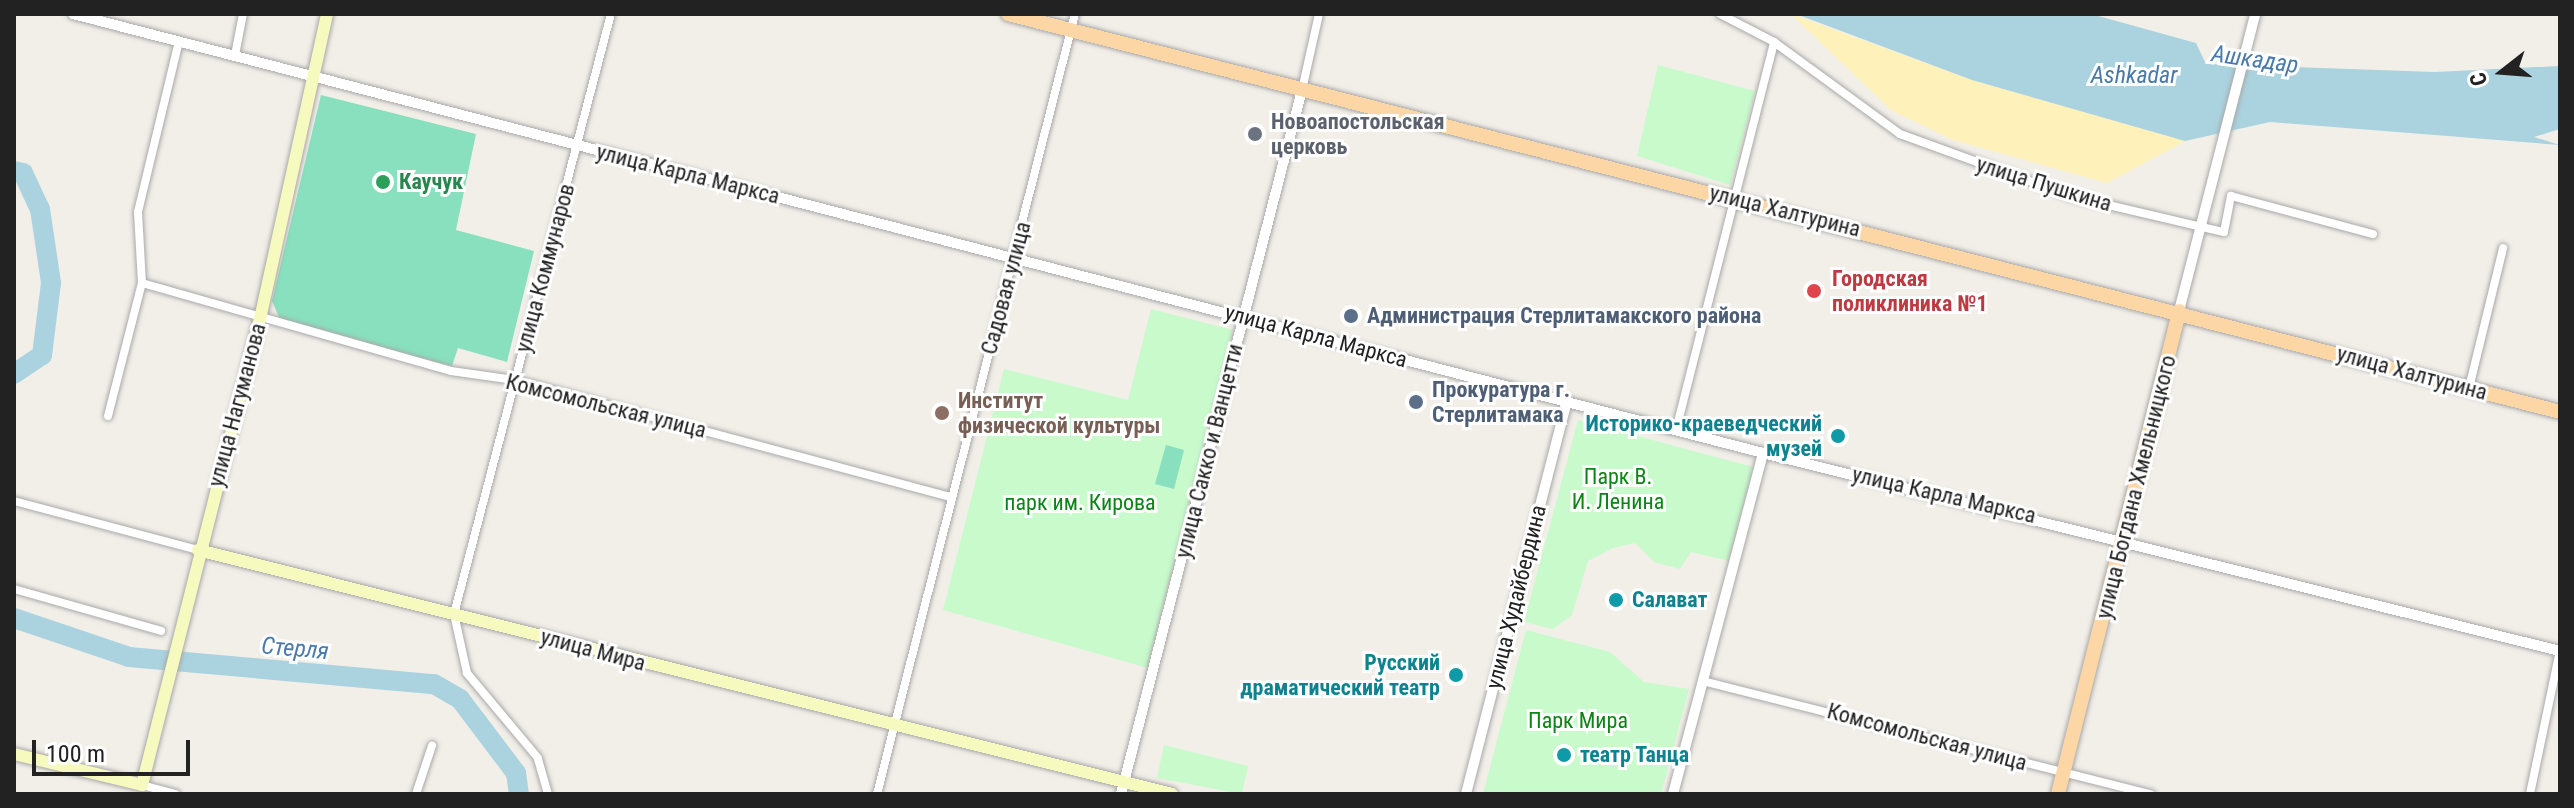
<!DOCTYPE html>
<meta charset="utf-8">
<style>
body{margin:0}
#map{position:relative;width:2574px;height:808px;overflow:hidden;background:#f2efe9;font-family:"Roboto Condensed",sans-serif}
div>[style]{position:absolute}
[style*='--x']{left:calc(var(--x)*1px);top:calc(var(--y)*1px);width:calc(var(--w)*1px);rotate:calc(var(--a)*1deg)}
.sand>*{inset:0;background:#fff1ba}
.park>*{inset:0;background:#c8facc}
.pitch>*{inset:0;background:#88e0be}
.water>*{inset:0;background:#aad3df}
.river>*{height:20px;margin:-10px;padding:0 10px;transform-origin:10px;border-radius:10px;background:#aad3df}
.roads{filter:drop-shadow(0 0 2px #a9a9a9) drop-shadow(0 0 2px #a9a9a9)}
.minor>*{height:8px;margin:-4px;padding:0 4px;transform-origin:4px;border-radius:4px;background:#fff}
.tertiary>*{height:10px;margin:-5px;padding:0 5px;transform-origin:5px;border-radius:5px;background:#fff}
.secondary>*{height:12px;margin:-6px;padding:0 6px;transform-origin:6px;border-radius:6px;background:#f7fabf}
.primary>*{height:14px;margin:-7px;padding:0 7px;transform-origin:7px;border-radius:7px;background:#fcd6a4}
.dots>*{width:22px;height:22px;translate:-50% -50%;box-sizing:border-box;border:4px solid #fff;border-radius:50%}
span{translate:-50% -50%;white-space:nowrap;text-align:center;line-height:1.15;-webkit-text-stroke:6px #fff;paint-order:stroke}
.worship-label{font-size:22px;color:#5b616d;font-weight:700}
.left{translate:0 -50%;text-align:left}
.street-label{font-size:22px;color:#222}
.leisure-label{font-size:22px;color:#27864d;font-weight:700}
.health-label{font-size:22px;color:#be3a42;font-weight:700}
.service-label{font-size:22px;color:#4e5e75;font-weight:700}
.education-label{font-size:22px;color:#785e54;font-weight:700}
.culture-label{font-size:22px;color:#0d838f;font-weight:700}
.right{translate:-100% -50%;text-align:right}
.park-label{font-size:22px;color:#0c8416}
.water-label{font-size:24px;color:#4a7aab;font-style:italic}
.frame{position:absolute;inset:0;border:16px solid #222;pointer-events:none}
.north{position:absolute;left:2462px;top:32px;width:80px;height:80px;-webkit-text-stroke:6px #fff;paint-order:stroke;rotate:253deg;font-size:22px;font-weight:700;line-height:32px;text-align:center;color:#222}
.north::after{content:'';display:block;margin:auto;width:28px;height:36px;background:#222;clip-path:polygon(50% 0,100% 100%,50% 72%,0 100%)}
.scale{position:absolute;left:32px;top:740px;width:158px;height:36px;box-sizing:border-box;border:4px solid #222;border-top:0;padding-left:10px;font-size:24px;line-height:28px;white-space:nowrap;color:#222;-webkit-text-stroke:6px #fff;paint-order:stroke}
</style>
<div id="map">
<div class="sand">
<i style="clip-path:polygon(1791px 14px,1972px 80px,2185px 141px,2107px 183px,1953px 140px,1891px 110px)"></i>
</div>
<div class="park">
<i style="clip-path:polygon(1658px 65px,1755px 91px,1730px 185px,1637px 156px)"></i>
<i style="clip-path:polygon(1151px 309px,1233px 330px,1148px 668px,943px 610px,1004px 369px,1128px 400px)"></i>
<i style="clip-path:polygon(1578px 420px,1757px 468px,1734px 562px,1691px 552px,1680px 569px,1654px 562px,1635px 543px,1613px 548px,1588px 561px,1572px 615px,1553px 629px,1524px 622px)"></i>
<i style="clip-path:polygon(1526px 630px,1610px 652px,1644px 682px,1689px 689px,1661px 794px,1483px 794px)"></i>
<i style="clip-path:polygon(1164px 745px,1248px 766px,1242px 794px,1157px 778px)"></i>
</div>
<div class="pitch">
<i style="clip-path:polygon(321px 95px,476px 134px,456px 230px,534px 251px,507px 362px,458px 348px,452px 366px,281px 322px,272px 301px)"></i>
<i style="clip-path:polygon(1166px 445px,1184px 450px,1174px 489px,1155px 484px)"></i>
</div>
<div class="water">
<i style="clip-path:polygon(1796px 14px,2091px 14px,2196px 43px,2206px 64px,2435px 72px,2560px 66px,2560px 129px,2534px 137px,2560px 145px,2270px 122px,2185px 141px,1972px 80px)"></i>
</div>
<div class="river">
<i style="--x:14;--y:171;--w:9;--a:13"></i>
<i style="--x:23;--y:173;--w:40;--a:65"></i>
<i style="--x:40;--y:209;--w:75;--a:81.5"></i>
<i style="--x:51;--y:283;--w:73;--a:97.1"></i>
<i style="--x:42;--y:355;--w:34;--a:146"></i>
<i style="--x:14;--y:618;--w:121;--a:18.7"></i>
<i style="--x:129;--y:657;--w:306;--a:5.1"></i>
<i style="--x:434;--y:684;--w:30;--a:30"></i>
<i style="--x:460;--y:699;--w:93;--a:52.9"></i>
<i style="--x:516;--y:773;--w:21;--a:82"></i>
</div>
<div class="roads">
<div class="minor">
<i style="--x:1720;--y:14;--w:61;--a:27.4"></i>
<i style="--x:1774;--y:42;--w:156;--a:36.1"></i>
<i style="--x:1900;--y:134;--w:181;--a:20"></i>
<i style="--x:2070;--y:196;--w:158;--a:13.2"></i>
<i style="--x:2224;--y:232;--w:37;--a:-79"></i>
<i style="--x:2231;--y:196;--w:147;--a:15"></i>
<i style="--x:179;--y:41;--w:176;--a:103.5"></i>
<i style="--x:138;--y:212;--w:71;--a:86.8"></i>
<i style="--x:142;--y:283;--w:321;--a:15.9"></i>
<i style="--x:451;--y:371;--w:64;--a:8.1"></i>
<i style="--x:514;--y:380;--w:452;--a:15"></i>
<i style="--x:235;--y:55;--w:42;--a:-79"></i>
<i style="--x:1302;--y:90;--w:78;--a:-77.4"></i>
<i style="--x:2469;--y:388;--w:144;--a:-76.3"></i>
<i style="--x:108;--y:416;--w:137;--a:-75.7"></i>
<i style="--x:1676;--y:430;--w:400;--a:-75.8"></i>
<i style="--x:14;--y:501;--w:190;--a:14.9"></i>
<i style="--x:14;--y:589;--w:153;--a:15.9"></i>
<i style="--x:1703;--y:681;--w:462;--a:14.2"></i>
<i style="--x:142;--y:785;--w:35;--a:15"></i>
<i style="--x:416;--y:794;--w:51;--a:-71.6"></i>
<i style="--x:548;--y:794;--w:37;--a:-106"></i>
<i style="--x:538;--y:758;--w:111;--a:-129.9"></i>
<i style="--x:467;--y:673;--w:60;--a:-102.4"></i>
<i style="--x:454;--y:614;--w:620;--a:-75.34"></i>
<i style="--x:877;--y:794;--w:805;--a:-75.76"></i>
<i style="--x:2530;--y:794;--w:146;--a:-78.2"></i>
</div>
<div class="tertiary">
<i style="--x:73;--y:14;--w:1746;--a:14.56"></i>
<i style="--x:1763;--y:453;--w:821;--a:13.95"></i>
<i style="--x:2179;--y:311;--w:307;--a:-75.6"></i>
<i style="--x:1121;--y:794;--w:727;--a:-75.58"></i>
<i style="--x:1466;--y:794;--w:406;--a:-75.6"></i>
<i style="--x:1673;--y:794;--w:353;--a:-75.2"></i>
</div>
<div class="secondary">
<i style="--x:198;--y:550;--w:1004;--a:14.06"></i>
<i style="--x:14;--y:754;--w:132;--a:13.6"></i>
<i style="--x:142;--y:785;--w:481;--a:-75.8"></i>
<i style="--x:260;--y:319;--w:312;--a:-77.6"></i>
</div>
<div class="primary">
<i style="--x:1008;--y:14;--w:1602;--a:14.38"></i>
<i style="--x:2058;--y:794;--w:498;--a:-75.9"></i>
</div>
</div>
<div class="dots">
<i style="left:1255px;top:134px;background:#6b7280"></i>
<i style="left:383px;top:182px;background:#2e9e5b"></i>
<i style="left:1814px;top:291px;background:#e0444e"></i>
<i style="left:1351px;top:316px;background:#5c6f8a"></i>
<i style="left:1416px;top:402px;background:#5c6f8a"></i>
<i style="left:942px;top:413px;background:#8d6e63"></i>
<i style="left:1838px;top:436px;background:#0f9aa8"></i>
<i style="left:1616px;top:600px;background:#0f9aa8"></i>
<i style="left:1456px;top:675px;background:#0f9aa8"></i>
<i style="left:1564px;top:755px;background:#0f9aa8"></i>
</div>
<div class="worship-label">
<span class="left" style="left:1271px;top:134px">Новоапостольская<br>церковь</span>
</div>
<div class="street-label">
<span style="left:688px;top:174px;rotate:14deg">улица Карла Маркса</span>
<span style="left:2044px;top:184px;rotate:17deg">улица Пушкина</span>
<span style="left:1785px;top:211px;rotate:14deg">улица Халтурина</span>
<span style="left:545px;top:268px;rotate:-75deg">улица Коммунаров</span>
<span style="left:1006px;top:288px;rotate:-75deg">Садовая улица</span>
<span style="left:1316px;top:336px;rotate:15deg">улица Карла Маркса</span>
<span style="left:2412px;top:373px;rotate:15deg">улица Халтурина</span>
<span style="left:237px;top:405px;rotate:-75deg">улица Нагуманова</span>
<span style="left:606px;top:406px;rotate:14deg">Комсомольская улица</span>
<span style="left:1209px;top:451px;rotate:-76deg">улица Сакко и Ванцетти</span>
<span style="left:2136px;top:487px;rotate:-76deg">улица Богдана Хмельницкого</span>
<span style="left:1944px;top:495px;rotate:13deg">улица Карла Маркса</span>
<span style="left:1516px;top:597px;rotate:-76deg">улица Худайбердина</span>
<span style="left:593px;top:650px;rotate:15deg">улица Мира</span>
<span style="left:1927px;top:737px;rotate:15deg">Комсомольская улица</span>
</div>
<div class="leisure-label">
<span class="left" style="left:399px;top:182px">Каучук</span>
</div>
<div class="health-label">
<span class="left" style="left:1832px;top:291px">Городская<br>поликлиника №1</span>
</div>
<div class="service-label">
<span class="left" style="left:1367px;top:316px">Администрация Стерлитамакского района</span>
<span class="left" style="left:1432px;top:402px">Прокуратура г.<br>Стерлитамака</span>
</div>
<div class="education-label">
<span class="left" style="left:958px;top:413px">Институт<br>физической культуры</span>
</div>
<div class="culture-label">
<span class="right" style="left:1822px;top:436px">Историко-краеведческий<br>музей</span>
<span class="left" style="left:1632px;top:600px">Салават</span>
<span class="right" style="left:1440px;top:675px">Русский<br>драматический театр</span>
<span class="left" style="left:1580px;top:755px">театр Танца</span>
</div>
<div class="park-label">
<span style="left:1618px;top:489px">Парк В.<br>И. Ленина</span>
<span style="left:1080px;top:503px">парк им. Кирова</span>
<span style="left:1578px;top:721px">Парк Мира</span>
</div>
<div class="water-label">
<span style="left:2255px;top:60px;rotate:8deg">Ашкадар</span>
<span style="left:2134px;top:76px">Ashkadar</span>
<span style="left:295px;top:649px;rotate:5deg">Стерля</span>
</div>
<div class="frame"></div>
<div class="north">С</div>
<div class="scale">100 m</div>
</div>
